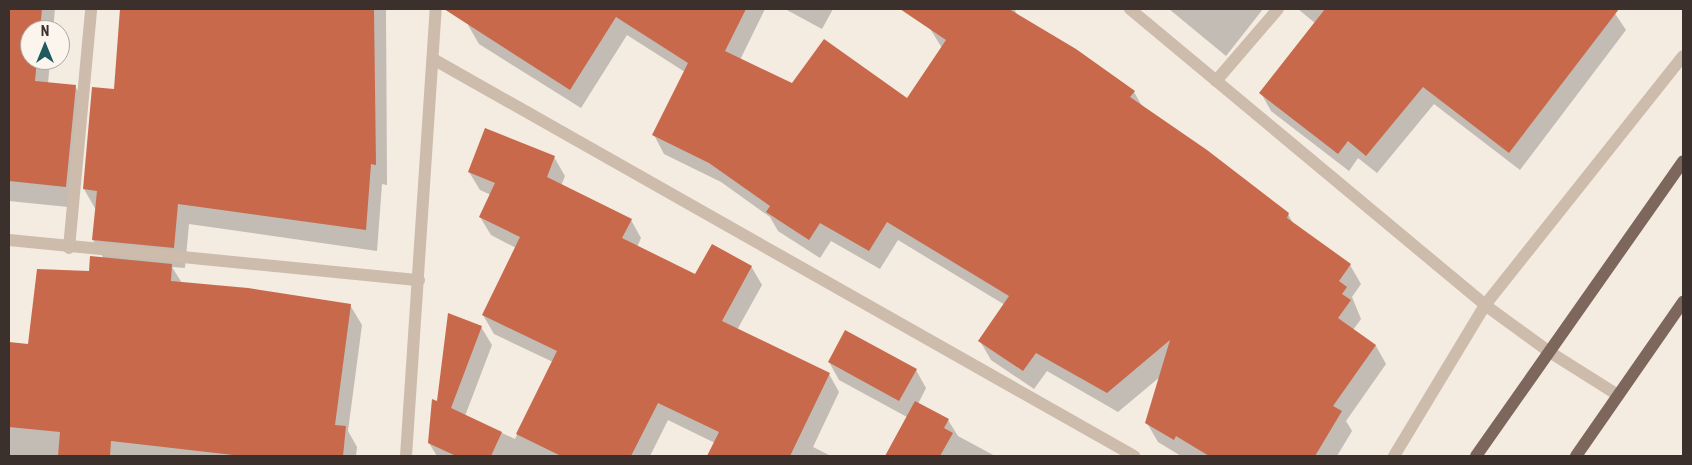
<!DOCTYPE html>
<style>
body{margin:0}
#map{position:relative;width:1692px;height:465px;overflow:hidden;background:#f4ebe1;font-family:"Roboto Condensed",sans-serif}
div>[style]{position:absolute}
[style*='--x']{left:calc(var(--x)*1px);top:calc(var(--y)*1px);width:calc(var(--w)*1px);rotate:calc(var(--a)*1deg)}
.shadow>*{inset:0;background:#0003}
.building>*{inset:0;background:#c8694b}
.minor>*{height:12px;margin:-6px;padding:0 6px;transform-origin:6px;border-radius:6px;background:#cdbbac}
.major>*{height:12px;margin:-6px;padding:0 6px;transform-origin:6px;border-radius:6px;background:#7d675c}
span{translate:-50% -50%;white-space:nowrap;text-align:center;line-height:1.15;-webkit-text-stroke:4px #fbf5ee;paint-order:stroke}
.frame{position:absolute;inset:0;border:10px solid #3b302b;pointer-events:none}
.north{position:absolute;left:20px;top:20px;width:50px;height:50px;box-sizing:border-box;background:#fbf5ee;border:1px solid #aea6a0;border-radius:50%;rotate:0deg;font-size:14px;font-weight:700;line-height:20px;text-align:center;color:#3b302b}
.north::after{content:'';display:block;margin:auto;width:18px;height:22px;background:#1f5a5e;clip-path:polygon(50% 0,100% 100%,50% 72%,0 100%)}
</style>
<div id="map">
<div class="shadow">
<i style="clip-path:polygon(9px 9px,55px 9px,53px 30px,30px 30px,30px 60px,50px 60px,48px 84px,75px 86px,87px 107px,78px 208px,9px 201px)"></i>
<i style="clip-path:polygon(122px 9px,386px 9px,387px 185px,382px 184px,377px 251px,189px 224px,185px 268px,172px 267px,182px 283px,350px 305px,362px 325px,348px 431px,357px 447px,356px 456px,9px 456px,9px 343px,29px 345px,104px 259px,93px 240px,96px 210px,84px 189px,115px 90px)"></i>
<i style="clip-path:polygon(479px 9px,765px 9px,740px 60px,792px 85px,907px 100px,942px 48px,929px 27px,942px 9px,1015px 9px,1016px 14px,1134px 92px,1142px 106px,1288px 214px,1294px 225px,1350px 265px,1361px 284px,1352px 297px,1361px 319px,1353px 330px,1376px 346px,1386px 364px,1346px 421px,1352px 431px,1337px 456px,1181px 456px,1158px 442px,1147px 423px,1161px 376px,1118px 412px,1047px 371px,1034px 389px,991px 360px,980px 341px,1005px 305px,898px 240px,880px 269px,831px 241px,820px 258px,778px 231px,770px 217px,721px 182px,664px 154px,654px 135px,685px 72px,627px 35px,581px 108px,479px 44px,468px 25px)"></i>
<i style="clip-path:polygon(785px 9px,833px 9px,822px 29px)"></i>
<i style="clip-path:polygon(1169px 9px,1263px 9px,1226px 56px)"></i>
<i style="clip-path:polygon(1298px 9px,1612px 9px,1626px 30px,1520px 170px,1434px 104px,1377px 173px,1358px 158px,1349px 171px,1271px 111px,1261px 93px,1315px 23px)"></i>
<i style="clip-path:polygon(486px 130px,554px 157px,565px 176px,561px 186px,631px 220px,641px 238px,637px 247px,696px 276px,751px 266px,762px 285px,737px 330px,829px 374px,839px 392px,813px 447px,831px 456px,708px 456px,715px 443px,668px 420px,650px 456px,437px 456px,429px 443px,438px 403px,481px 327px,492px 345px,465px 416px,515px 439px,553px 362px,494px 334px,483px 315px,516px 248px,491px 235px,480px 217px,491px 195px,480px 190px,469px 172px)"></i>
<i style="clip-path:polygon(829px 362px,916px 370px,926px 388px,918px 404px,948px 420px,958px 436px,995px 456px,886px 456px,907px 417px,839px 380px)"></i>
</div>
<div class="building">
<i style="clip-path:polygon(9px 9px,42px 9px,40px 30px,30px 30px,30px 60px,37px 60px,35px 81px,76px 85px,66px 187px,9px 181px)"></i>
<i style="clip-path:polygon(120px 9px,374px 9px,376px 165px,371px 164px,366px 230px,178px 204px,174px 248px,92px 240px,97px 191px,83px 189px,92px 87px,114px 89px)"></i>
<i style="clip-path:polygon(444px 9px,746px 9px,725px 51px,792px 83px,824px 39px,907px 98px,946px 40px,900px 9px,1009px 9px,1076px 49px,1135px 91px,1130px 97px,1207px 150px,1289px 213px,1287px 218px,1351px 264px,1339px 281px,1347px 287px,1342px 294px,1351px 300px,1338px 318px,1376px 345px,1333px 406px,1342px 411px,1315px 456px,1209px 456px,1176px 436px,1174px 440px,1145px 423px,1170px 340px,1107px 393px,1036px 353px,1023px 371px,978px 341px,1009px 296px,887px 222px,869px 251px,820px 223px,809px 240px,766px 212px,770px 206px,709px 163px,652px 135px,688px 63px,616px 17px,570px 90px)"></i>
<i style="clip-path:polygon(1325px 9px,1619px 9px,1509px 153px,1423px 87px,1366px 156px,1348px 141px,1338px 154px,1259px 93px)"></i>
<i style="clip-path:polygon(485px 128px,555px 156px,547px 177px,632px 219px,622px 238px,695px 274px,712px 244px,752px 266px,722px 321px,830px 373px,790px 456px,707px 456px,719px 432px,658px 403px,631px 456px,561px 456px,516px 434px,557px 351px,482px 315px,520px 237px,479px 217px,495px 183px,468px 172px)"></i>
<i style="clip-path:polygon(90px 256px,172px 264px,171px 281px,248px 288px,351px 304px,335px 425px,346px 426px,343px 456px,242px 456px,111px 441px,110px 456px,58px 456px,60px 432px,9px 427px,9px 342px,28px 344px,37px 269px,89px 271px)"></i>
<i style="clip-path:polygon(448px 313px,482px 326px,451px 408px,502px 432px,491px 456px,456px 456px,428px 443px,432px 399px,437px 401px)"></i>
<i style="clip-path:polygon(845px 330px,917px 369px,899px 401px,828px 362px)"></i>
<i style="clip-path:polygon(915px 401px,949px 419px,944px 428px,953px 433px,940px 456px,885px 456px)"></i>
</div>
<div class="minor">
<i style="--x:1130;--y:9;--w:462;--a:39.8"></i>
<i style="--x:1485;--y:305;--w:78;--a:36.1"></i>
<i style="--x:1548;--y:351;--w:83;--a:32.2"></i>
<i style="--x:433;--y:59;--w:806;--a:29.52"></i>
<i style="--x:1216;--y:81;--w:95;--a:-49.3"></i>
<i style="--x:9;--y:240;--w:412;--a:5.6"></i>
<i style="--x:69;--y:248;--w:240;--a:-84.7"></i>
<i style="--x:406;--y:456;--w:448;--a:-86.2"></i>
<i style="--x:1394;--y:456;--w:176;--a:-58.9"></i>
<i style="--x:1485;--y:305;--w:318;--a:-51.5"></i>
</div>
<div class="major">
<i style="--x:1476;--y:456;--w:360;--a:-54.9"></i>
<i style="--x:1576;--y:456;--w:188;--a:-55.2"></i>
</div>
<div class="frame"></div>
<div class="north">N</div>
</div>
